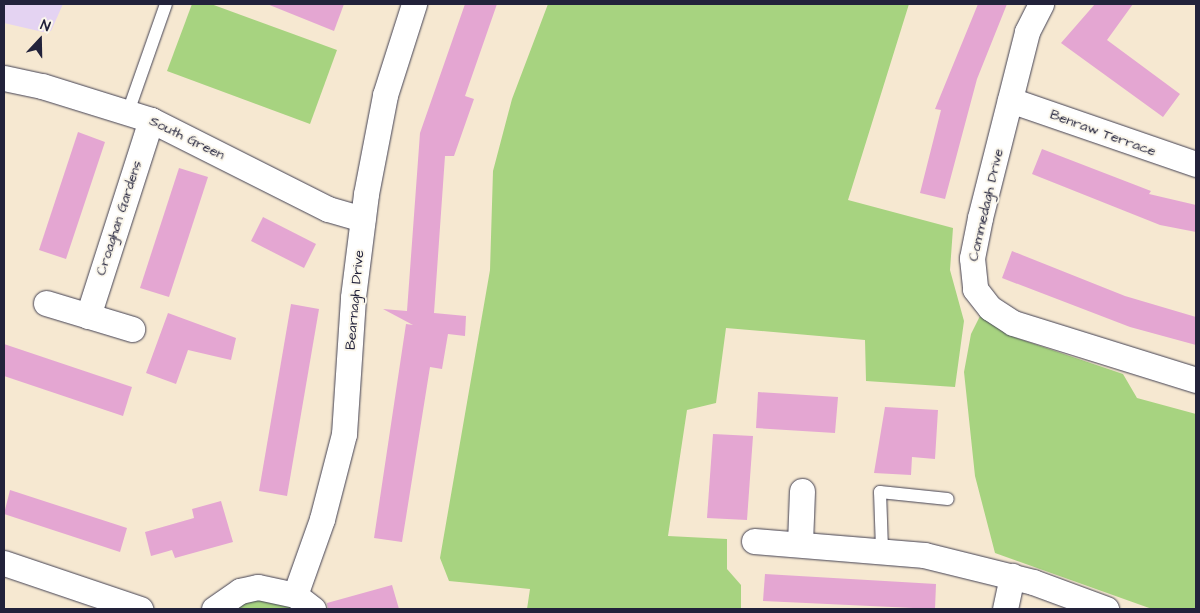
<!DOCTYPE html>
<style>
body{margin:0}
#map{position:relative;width:1200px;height:613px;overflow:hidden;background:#f6e8d1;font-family:"Architects Daughter",sans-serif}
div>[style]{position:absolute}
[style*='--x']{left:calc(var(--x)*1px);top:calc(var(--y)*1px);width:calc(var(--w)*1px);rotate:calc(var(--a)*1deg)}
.built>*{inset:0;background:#e4d3f2}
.green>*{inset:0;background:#a7d380}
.building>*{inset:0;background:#e4a6d2}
.roads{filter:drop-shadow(0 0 1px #424052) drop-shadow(0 0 1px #424052)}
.service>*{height:12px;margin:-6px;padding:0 6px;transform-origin:6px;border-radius:6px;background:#fff}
.minor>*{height:25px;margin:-12.5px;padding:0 12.5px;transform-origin:12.5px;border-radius:12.5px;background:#fff}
span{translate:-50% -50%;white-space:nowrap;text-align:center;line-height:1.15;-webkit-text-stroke:4px #fbf7ec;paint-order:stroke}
.street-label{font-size:14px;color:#22223b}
.frame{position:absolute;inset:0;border:5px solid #22223b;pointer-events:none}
.north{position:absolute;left:15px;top:15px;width:50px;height:50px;-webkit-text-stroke:4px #fbf7ec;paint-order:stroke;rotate:21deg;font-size:14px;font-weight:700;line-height:20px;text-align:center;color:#22223b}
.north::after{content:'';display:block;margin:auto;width:18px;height:22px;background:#22223b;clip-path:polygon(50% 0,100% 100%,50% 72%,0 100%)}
</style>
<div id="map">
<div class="built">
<i style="clip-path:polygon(4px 4px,63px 4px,51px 31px,43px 32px,4px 23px)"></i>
</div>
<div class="green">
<i style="clip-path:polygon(192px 4px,211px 4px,337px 50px,310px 124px,167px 71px)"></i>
<i style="clip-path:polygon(548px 4px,909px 4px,848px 200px,953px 228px,950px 270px,964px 321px,955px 387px,866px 381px,865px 340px,726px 328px,716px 403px,687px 410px,668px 536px,727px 539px,727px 569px,741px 585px,741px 609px,527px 609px,530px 589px,449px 581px,440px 558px,490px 270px,493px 171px,512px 99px)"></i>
<i style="clip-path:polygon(980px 316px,1014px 337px,1123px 374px,1137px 398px,1196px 414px,1196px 609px,1152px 609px,995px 553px,975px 476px,964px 372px,971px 334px)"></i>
<i style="clip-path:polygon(274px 598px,298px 609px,228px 609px,240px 601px)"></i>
</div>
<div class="building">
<i style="clip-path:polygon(267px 4px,344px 4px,334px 31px)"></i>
<i style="clip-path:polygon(465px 4px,497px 4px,465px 96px,474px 99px,454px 156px,445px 156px,434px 313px,466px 316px,465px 336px,448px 334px,442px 369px,430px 367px,402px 542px,374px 538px,406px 324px,413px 325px,383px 309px,407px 311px,420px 133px)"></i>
<i style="clip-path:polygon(978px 4px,1007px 4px,977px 79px,945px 199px,920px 193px,941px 110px,935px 109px)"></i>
<i style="clip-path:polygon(1095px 4px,1133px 4px,1107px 40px,1180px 94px,1163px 117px,1061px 43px)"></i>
<i style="clip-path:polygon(78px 132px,105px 142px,66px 259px,39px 250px)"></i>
<i style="clip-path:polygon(1042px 149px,1151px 191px,1149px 194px,1196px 205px,1196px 232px,1160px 225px,1032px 174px)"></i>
<i style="clip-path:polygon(179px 168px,208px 177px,169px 297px,140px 288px)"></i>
<i style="clip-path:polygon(263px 217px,316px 244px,304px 268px,251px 241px)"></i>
<i style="clip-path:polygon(1012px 251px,1125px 296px,1196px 317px,1196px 345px,1130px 327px,1002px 278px)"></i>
<i style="clip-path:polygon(291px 304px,319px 309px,287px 496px,259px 491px)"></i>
<i style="clip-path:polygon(168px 313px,236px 338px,231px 360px,188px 350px,176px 384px,146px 373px)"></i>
<i style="clip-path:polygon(4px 344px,132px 387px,123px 416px,4px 376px)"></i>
<i style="clip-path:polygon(758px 392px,838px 397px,835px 433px,756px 428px)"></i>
<i style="clip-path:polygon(885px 407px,938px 410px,935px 459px,912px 457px,911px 475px,874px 473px)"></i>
<i style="clip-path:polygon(713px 434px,753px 436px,747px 520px,707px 518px)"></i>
<i style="clip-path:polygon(10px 490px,127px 528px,120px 552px,4px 514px)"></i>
<i style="clip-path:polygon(221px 501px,233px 542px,175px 558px,172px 550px,151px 556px,145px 532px,194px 518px,192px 509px)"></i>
<i style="clip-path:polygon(765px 574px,936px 584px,935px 609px,763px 601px)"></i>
<i style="clip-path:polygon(392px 585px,399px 609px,328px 609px,327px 603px)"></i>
</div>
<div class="roads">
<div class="service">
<i style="--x:128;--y:112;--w:114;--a:-70.6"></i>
<i style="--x:882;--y:549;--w:57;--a:-92"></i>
<i style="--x:880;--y:492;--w:68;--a:5.9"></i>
</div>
<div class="minor">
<i style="--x:1041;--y:4;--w:31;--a:117"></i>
<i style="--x:1027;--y:32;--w:192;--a:104.2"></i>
<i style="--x:980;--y:218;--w:41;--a:101.3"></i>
<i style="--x:972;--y:258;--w:31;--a:84"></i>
<i style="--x:975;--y:289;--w:24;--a:52"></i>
<i style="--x:990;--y:308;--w:27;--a:33"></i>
<i style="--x:1013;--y:323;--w:192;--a:17.3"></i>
<i style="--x:4;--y:78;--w:39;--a:12"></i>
<i style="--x:42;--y:86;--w:114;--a:17.3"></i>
<i style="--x:151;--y:120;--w:198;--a:26.7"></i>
<i style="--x:328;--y:209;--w:36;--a:16"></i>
<i style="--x:1010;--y:100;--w:197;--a:19"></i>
<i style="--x:46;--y:303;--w:90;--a:16.8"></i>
<i style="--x:88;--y:316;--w:206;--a:-72.2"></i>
<i style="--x:754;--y:541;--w:171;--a:4.7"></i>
<i style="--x:924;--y:555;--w:112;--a:13.9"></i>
<i style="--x:1033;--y:582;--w:78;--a:20.3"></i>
<i style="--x:800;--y:543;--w:52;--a:-87.8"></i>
<i style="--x:4;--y:563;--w:144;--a:18.7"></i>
<i style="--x:295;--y:595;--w:81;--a:-70.4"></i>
<i style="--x:322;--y:519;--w:88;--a:-75.5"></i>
<i style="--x:344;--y:434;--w:137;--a:-86.2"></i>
<i style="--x:353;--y:297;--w:104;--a:-82.8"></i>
<i style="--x:366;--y:194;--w:101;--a:-79.1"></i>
<i style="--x:385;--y:95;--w:96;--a:-72.3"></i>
<i style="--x:214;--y:609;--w:32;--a:-35"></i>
<i style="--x:240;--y:591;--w:18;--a:-13"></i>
<i style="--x:258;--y:587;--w:38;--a:12"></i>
<i style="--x:295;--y:595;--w:23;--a:38"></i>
<i style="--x:1005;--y:609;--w:34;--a:-78"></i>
</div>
</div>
<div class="street-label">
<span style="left:1103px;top:133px;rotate:20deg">Benraw Terrace</span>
<span style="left:187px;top:138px;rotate:26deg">South Green</span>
<span style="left:986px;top:205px;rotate:-77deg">Commedagh Drive</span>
<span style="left:119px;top:218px;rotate:-72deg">Croaghan Gardens</span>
<span style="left:355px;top:300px;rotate:-85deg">Bearnagh Drive</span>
</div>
<div class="frame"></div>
<div class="north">N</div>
</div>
